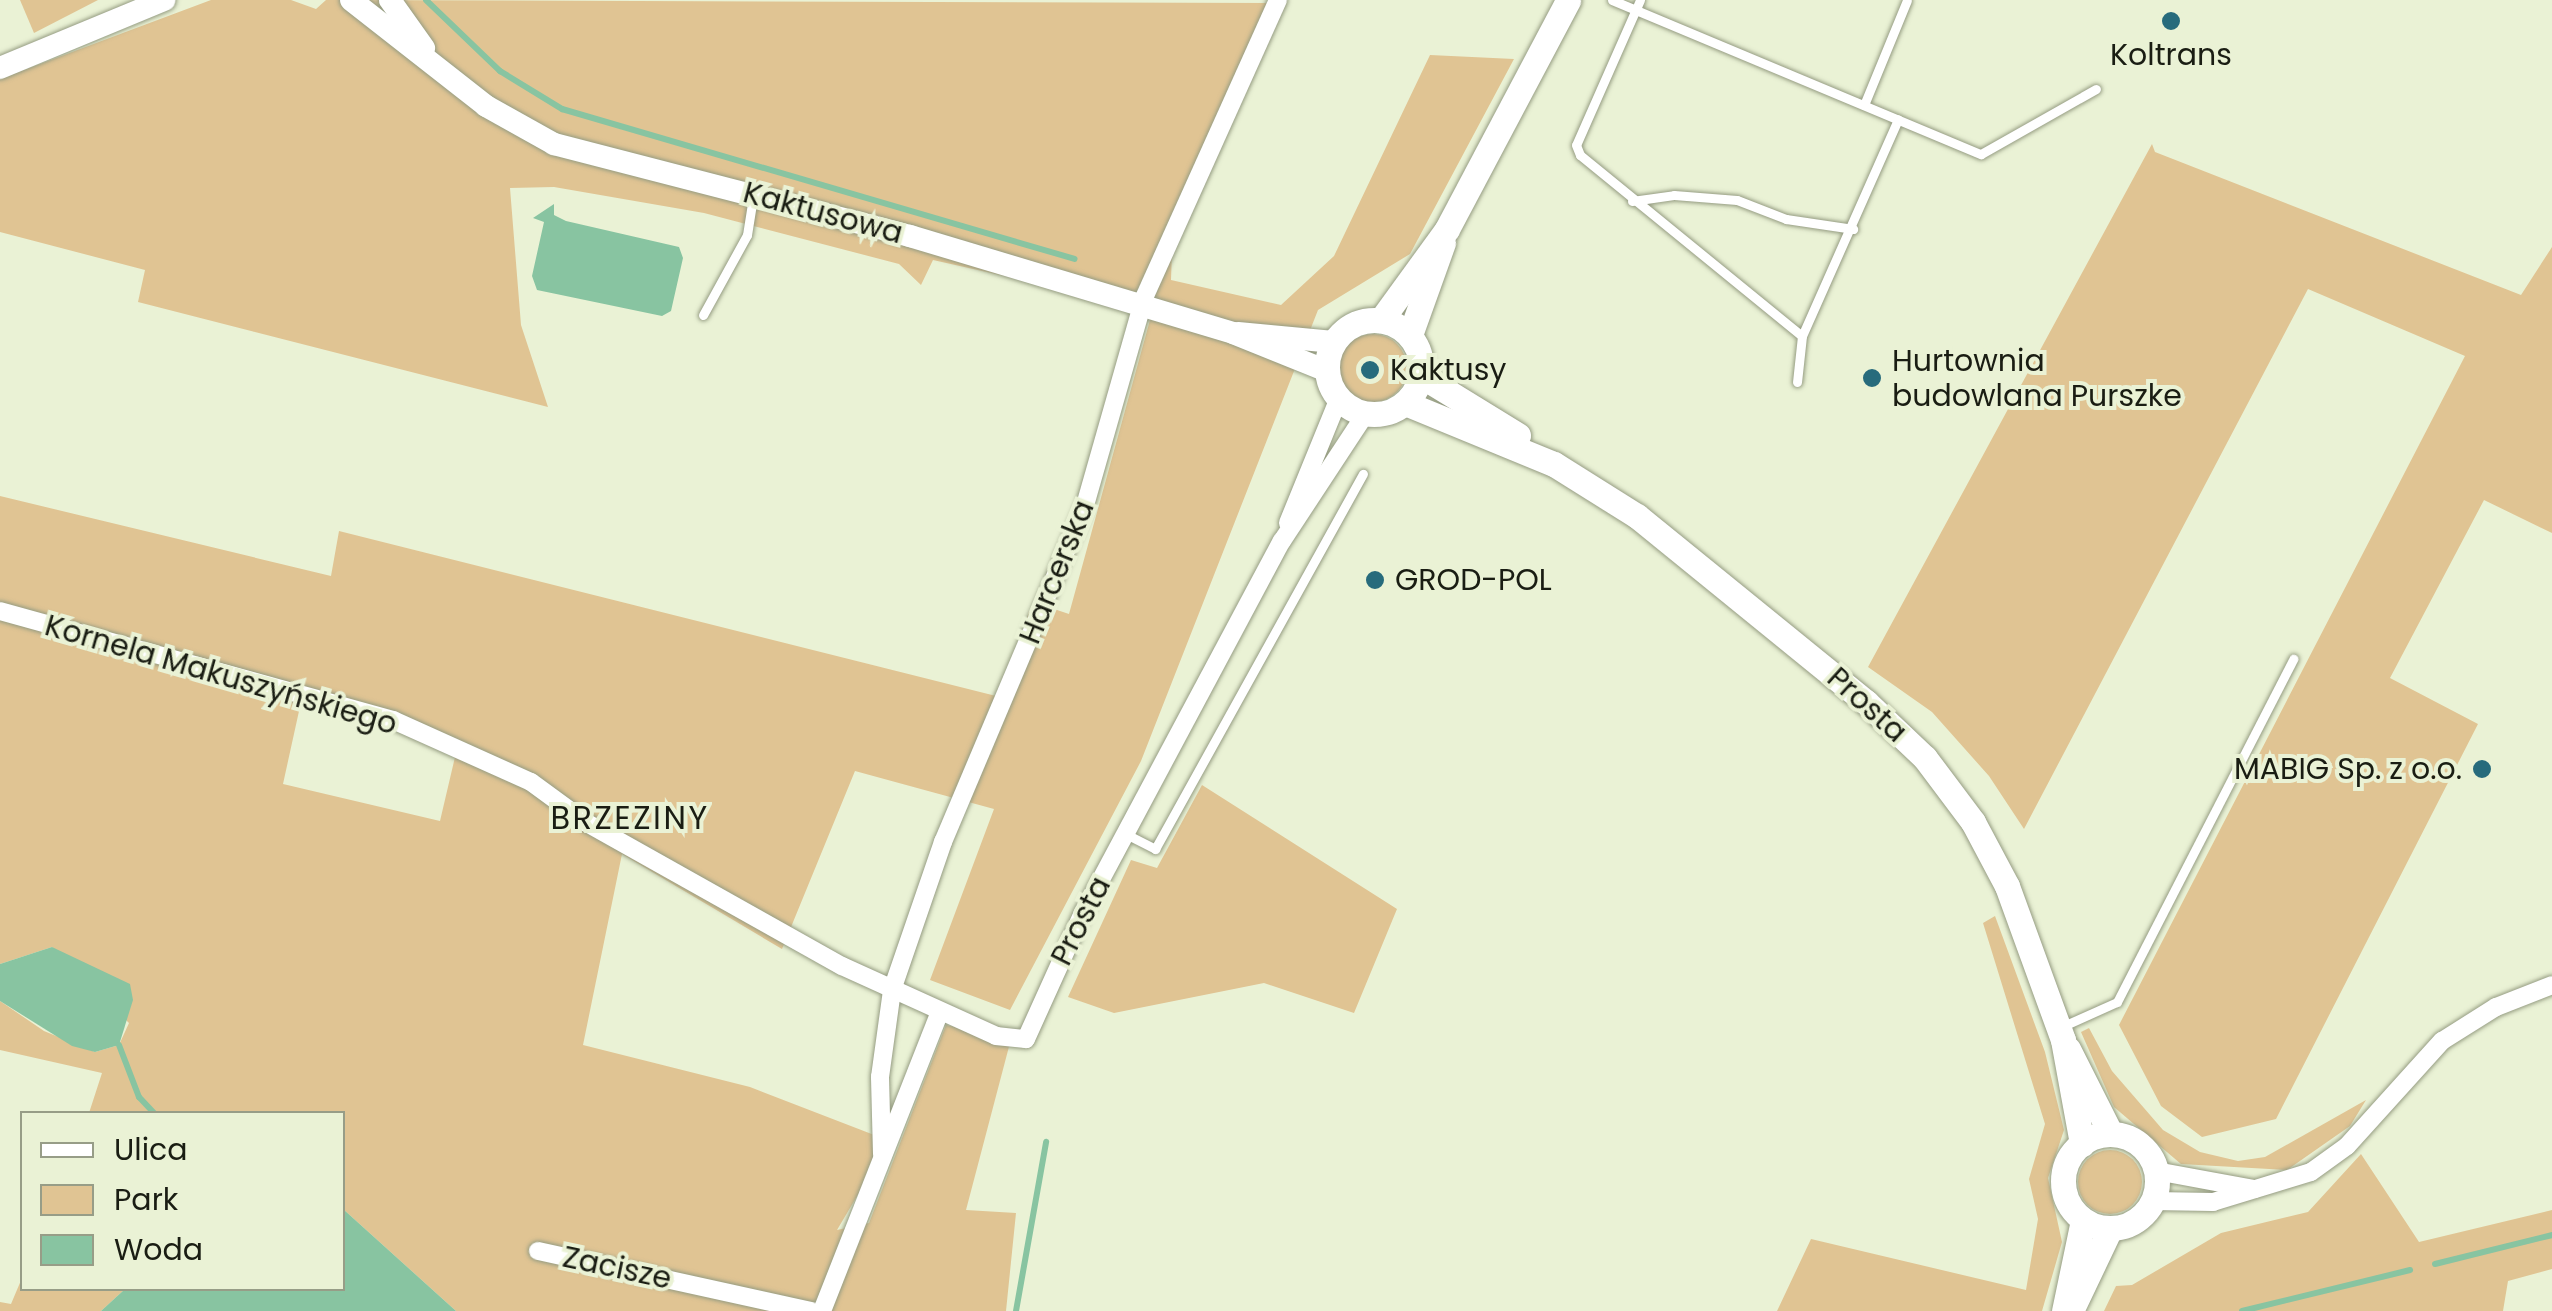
<!DOCTYPE html>
<meta charset="utf-8">
<style>
body{margin:0}
#map{position:relative;width:2552px;height:1311px;overflow:hidden;background:#eaf2d5;font-family:Poppins,sans-serif}
div>[style]{position:absolute}
[style*='--x']{left:calc(var(--x)*1px);top:calc(var(--y)*1px);width:calc(var(--w)*1px);rotate:calc(var(--a)*1deg)}
.green>*{inset:0;background:#e0c493}
.round{border-radius:50%}
.water>*{inset:0;background:#88c4a1}
.stream>*{height:6px;margin:-3px;padding:0 3px;transform-origin:3px;border-radius:3px;background:#88c4a1}
.roads{filter:drop-shadow(0 0 2px #959c82) drop-shadow(0 0 2px #959c82)}
.service>*{height:9px;margin:-4.5px;padding:0 4.5px;transform-origin:4.5px;border-radius:4.5px;background:#fff}
.minor>*{height:18px;margin:-9px;padding:0 9px;transform-origin:9px;border-radius:9px;background:#fff}
.tertiary>*{height:22px;margin:-11px;padding:0 11px;transform-origin:11px;border-radius:11px;background:#fff}
.secondary>*{height:25px;margin:-12.5px;padding:0 12.5px;transform-origin:12.5px;border-radius:12.5px;background:#fff}
.secondary>.ring{margin:-12.5px;padding:0;box-sizing:content-box;background:none;border:25px solid #fff;border-radius:50%}
.dots>*{width:28px;height:28px;translate:-50% -50%;box-sizing:border-box;border:5px solid #eaf2d5;border-radius:50%}
span{translate:-50% -50%;white-space:nowrap;text-align:center;line-height:1.15;-webkit-text-stroke:8px #eaf2d5;paint-order:stroke}
.poi-label{font-size:30px;color:#1a1d13}
.left{translate:0 -50%;text-align:left}
.right{translate:-100% -50%;text-align:right}
.street-label{font-size:30px;color:#1a1d13}
.neighbourhood-label{font-size:32px;color:#1a1d13;letter-spacing:2.5px}
.legend{position:absolute;left:20px;top:1111px;width:325px;height:180px;box-sizing:border-box;background:#eaf2d5;border:2px solid #979d87;margin:0;padding:12px 18px;list-style:none;font-size:30px;color:#1a1d13}
.legend li{display:flex;align-items:center;gap:20px;height:50px}
.legend b{width:50px;border:2px solid #979d87}
</style>
<div id="map">
<div class="green">
<i style="clip-path:polygon(20px 0,98px 0,34px 33px)"></i>
<i style="clip-path:polygon(evenodd,211px 0,291px 0,316px 9px,326px 0,1270px 3px,1173px 222px,1171px 280px,1281px 305px,1334px 256px,1430px 55px,1514px 59px,1410px 254px,1318px 310px,1141px 761px,1010px 1010px,930px 980px,994px 809px,855px 771px,782px 949px,622px 854px,583px 1045px,750px 1087px,882px 1138px,882px 1154px,837px 1230px,869px 1223px,946px 1025px,1011px 1039px,966px 1210px,1016px 1213px,1006px 1311px,456px 1311px,343px 1209px,342px 1114px,89px 1113px,102px 1073px,0 1050px,0 1001px,44px 1031px,95px 1052px,119px 1045px,129px 1023px,52px 947px,0 964px,0 496px,331px 576px,339px 531px,1004px 698px,1029px 611px,1045px 606px,1069px 614px,1153px 309px,933px 260px,921px 285px,899px 264px,704px 213px,554px 187px,510px 188px,521px 325px,548px 407px,138px 302px,145px 270px,0 232px,0 79px,211px 0,301px 702px,394px 727px,455px 757px,440px 821px,283px 784px,301px 702px)"></i>
<i style="clip-path:polygon(2152px 144px,2155px 152px,2521px 295px,2552px 247px,2552px 533px,2484px 500px,2390px 678px,2478px 724px,2276px 1119px,2202px 1137px,2161px 1106px,2119px 1025px,2465px 356px,2308px 289px,2024px 829px,1989px 776px,1932px 712px,1868px 667px)"></i>
<i class="round" style="left:1339px;top:334px;width:68px;height:68px"></i>
<i style="clip-path:polygon(1202px 785px,1397px 909px,1354px 1013px,1264px 983px,1114px 1013px,1068px 997px,1131px 860px,1157px 868px)"></i>
<i style="clip-path:polygon(1995px 916px,2045px 1052px,2064px 1130px,2048px 1178px,2062px 1242px,2042px 1311px,1777px 1311px,1811px 1239px,2026px 1290px,2038px 1219px,2029px 1179px,2045px 1124px,1983px 923px)"></i>
<i style="clip-path:polygon(2089px 1028px,2112px 1071px,2163px 1130px,2200px 1152px,2238px 1161px,2265px 1157px,2366px 1100px,2350px 1126px,2287px 1170px,2181px 1164px,2114px 1107px,2081px 1032px)"></i>
<i class="round" style="left:2078px;top:1150px;width:64px;height:64px"></i>
<i style="clip-path:polygon(2361px 1154px,2419px 1242px,2552px 1210px,2552px 1269px,2508px 1281px,2503px 1311px,2104px 1311px,2116px 1286px,2132px 1285px,2221px 1233px,2308px 1212px)"></i>
<i style="clip-path:polygon(22px 1278px,22px 1288px,125px 1289px,101px 1311px,0 1311px,0 1302px,11px 1304px)"></i>
</div>
<div class="water">
<i style="clip-path:polygon(554px 204px,554px 215px,566px 221px,679px 247px,683px 258px,671px 311px,662px 316px,537px 290px,532px 276px,544px 222px,533px 218px)"></i>
<i style="clip-path:polygon(52px 947px,130px 984px,133px 1000px,119px 1045px,95px 1052px,72px 1046px,0 1001px,0 964px)"></i>
<i style="clip-path:polygon(343px 1209px,456px 1311px,101px 1311px,125px 1289px,342px 1288px)"></i>
</div>
<div class="stream">
<i style="--x:426;--y:0;--w:103;--a:43.8"></i>
<i style="--x:500;--y:71;--w:73;--a:31.5"></i>
<i style="--x:562;--y:109;--w:534;--a:16.3"></i>
<i style="--x:119;--y:1045;--w:56;--a:69"></i>
<i style="--x:139;--y:1097;--w:23;--a:47"></i>
<i style="--x:2435;--y:1264;--w:121;--a:-13.9"></i>
<i style="--x:1016;--y:1311;--w:172;--a:-79.9"></i>
<i style="--x:2242;--y:1311;--w:173;--a:-13.7"></i>
</div>
<div class="roads">
<div class="service">
<i style="--x:1612;--y:0;--w:400;--a:22.7"></i>
<i style="--x:1981;--y:154;--w:132;--a:-29.5"></i>
<i style="--x:1640;--y:0;--w:158;--a:113.8"></i>
<i style="--x:1576;--y:145;--w:11;--a:68"></i>
<i style="--x:1580;--y:155;--w:286;--a:39.2"></i>
<i style="--x:1864;--y:105;--w:113;--a:-67.7"></i>
<i style="--x:1632;--y:201;--w:42;--a:-8.1"></i>
<i style="--x:1674;--y:195;--w:63;--a:4.5"></i>
<i style="--x:1737;--y:200;--w:53;--a:21.2"></i>
<i style="--x:1786;--y:219;--w:68;--a:8.5"></i>
<i style="--x:703;--y:315;--w:91;--a:-61.2"></i>
<i style="--x:747;--y:235;--w:39;--a:-81"></i>
<i style="--x:1797;--y:382;--w:46;--a:-83.8"></i>
<i style="--x:1802;--y:336;--w:237;--a:-66.1"></i>
<i style="--x:1126;--y:834;--w:33;--a:27"></i>
<i style="--x:1155;--y:849;--w:429;--a:-61"></i>
<i style="--x:2061;--y:1027;--w:61;--a:-24.1"></i>
<i style="--x:2117;--y:1002;--w:386;--a:-62.8"></i>
</div>
<div class="minor">
<i style="--x:1288;--y:523;--w:135;--a:-67.8"></i>
<i style="--x:0;--y:611;--w:408;--a:15.5"></i>
<i style="--x:393;--y:720;--w:151;--a:24.2"></i>
<i style="--x:531;--y:782;--w:69;--a:36.2"></i>
<i style="--x:587;--y:823;--w:292;--a:29.3"></i>
<i style="--x:842;--y:966;--w:169;--a:24.4"></i>
<i style="--x:996;--y:1036;--w:30;--a:6"></i>
<i style="--x:1026;--y:1039;--w:138;--a:-65.7"></i>
<i style="--x:1083;--y:913;--w:422;--a:-61.9"></i>
<i style="--x:1282;--y:541;--w:153;--a:-56.7"></i>
<i style="--x:882;--y:1154;--w:77;--a:-91.5"></i>
<i style="--x:880;--y:1077;--w:88;--a:-82.1"></i>
<i style="--x:892;--y:990;--w:157;--a:-71"></i>
<i style="--x:943;--y:842;--w:362;--a:-67.1"></i>
<i style="--x:1084;--y:509;--w:219;--a:-74.1"></i>
<i style="--x:1144;--y:298;--w:327;--a:-65.8"></i>
<i style="--x:2156;--y:1171;--w:100;--a:10.4"></i>
<i style="--x:2153;--y:1201;--w:60;--a:1"></i>
<i style="--x:2213;--y:1202;--w:102;--a:-17"></i>
<i style="--x:2311;--y:1172;--w:44;--a:-35.8"></i>
<i style="--x:2347;--y:1146;--w:142;--a:-47.9"></i>
<i style="--x:2442;--y:1041;--w:64;--a:-32.2"></i>
<i style="--x:2496;--y:1007;--w:60;--a:-21.4"></i>
<i style="--x:538;--y:1251;--w:280;--a:12.4"></i>
<i style="--x:822;--y:1311;--w:321;--a:-68.5"></i>
</div>
<div class="tertiary">
<i style="--x:351;--y:0;--w:172;--a:38.1"></i>
<i style="--x:486;--y:106;--w:78;--a:29.2"></i>
<i style="--x:554;--y:144;--w:368;--a:14.5"></i>
<i style="--x:910;--y:236;--w:337;--a:16.7"></i>
<i style="--x:1233;--y:333;--w:101;--a:22"></i>
<i style="--x:390;--y:0;--w:59;--a:54.7"></i>
<i style="--x:0;--y:68;--w:178;--a:-22.5"></i>
<i style="--x:1238;--y:333;--w:96;--a:5.4"></i>
</div>
<div class="secondary">
<i class="ring" style="left:1327px;top:320px;width:69px;height:69px"></i>
<i style="--x:1381;--y:320;--w:112;--a:-54"></i>
<i style="--x:1447;--y:229;--w:259;--a:-62.1"></i>
<i style="--x:1410;--y:335;--w:98;--a:-70.3"></i>
<i style="--x:1420;--y:375;--w:115;--a:31.5"></i>
<i style="--x:1405;--y:403;--w:161;--a:22.3"></i>
<i style="--x:1554;--y:464;--w:98;--a:32.1"></i>
<i style="--x:1637;--y:516;--w:295;--a:39.1"></i>
<i style="--x:1866;--y:702;--w:81;--a:43.5"></i>
<i style="--x:1925;--y:758;--w:80;--a:53.1"></i>
<i style="--x:1973;--y:822;--w:72;--a:62"></i>
<i style="--x:2007;--y:886;--w:164;--a:70"></i>
<i style="--x:2063;--y:1040;--w:106;--a:79.6"></i>
<i style="--x:2068;--y:1049;--w:95;--a:63.2"></i>
<i class="ring" style="left:2063px;top:1134px;width:69px;height:69px"></i>
<i style="--x:2064;--y:1311;--w:93;--a:-78.2"></i>
<i style="--x:2071;--y:1311;--w:91;--a:-64.6"></i>
</div>
</div>
<div class="dots">
<i style="left:2171px;top:21px;background:#276b7c"></i>
<i style="left:1370px;top:370px;background:#276b7c"></i>
<i style="left:1872px;top:378px;background:#276b7c"></i>
<i style="left:1375px;top:580px;background:#276b7c"></i>
<i style="left:2482px;top:769px;background:#276b7c"></i>
</div>
<div class="poi-label">
<span style="left:2171px;top:55px">Koltrans</span>
<span class="left" style="left:1892px;top:378px">Hurtownia<br>budowlana Purszke</span>
<span class="left" style="left:1390px;top:370px">Kaktusy</span>
<span class="left" style="left:1395px;top:580px">GROD-POL</span>
<span class="right" style="left:2462px;top:769px">MABIG Sp. z o.o.</span>
</div>
<div class="street-label">
<span style="left:823px;top:213px;rotate:15deg">Kaktusowa</span>
<span style="left:1057px;top:572px;rotate:-68deg">Harcerska</span>
<span style="left:221px;top:675px;rotate:16deg">Kornela Makuszyńskiego</span>
<span style="left:1867px;top:705px;rotate:42deg">Prosta</span>
<span style="left:1081px;top:921px;rotate:-63deg">Prosta</span>
<span style="left:617px;top:1268px;rotate:12deg">Zacisze</span>
</div>
<div class="neighbourhood-label">
<span style="left:630px;top:818px">BRZEZINY</span>
</div>
<ul class="legend">
<li><b style="height:12px;background:#fff"></b>Ulica</li>
<li><b style="height:28px;background:#e0c493"></b>Park</li>
<li><b style="height:28px;background:#88c4a1"></b>Woda</li>
</ul>
</div>
